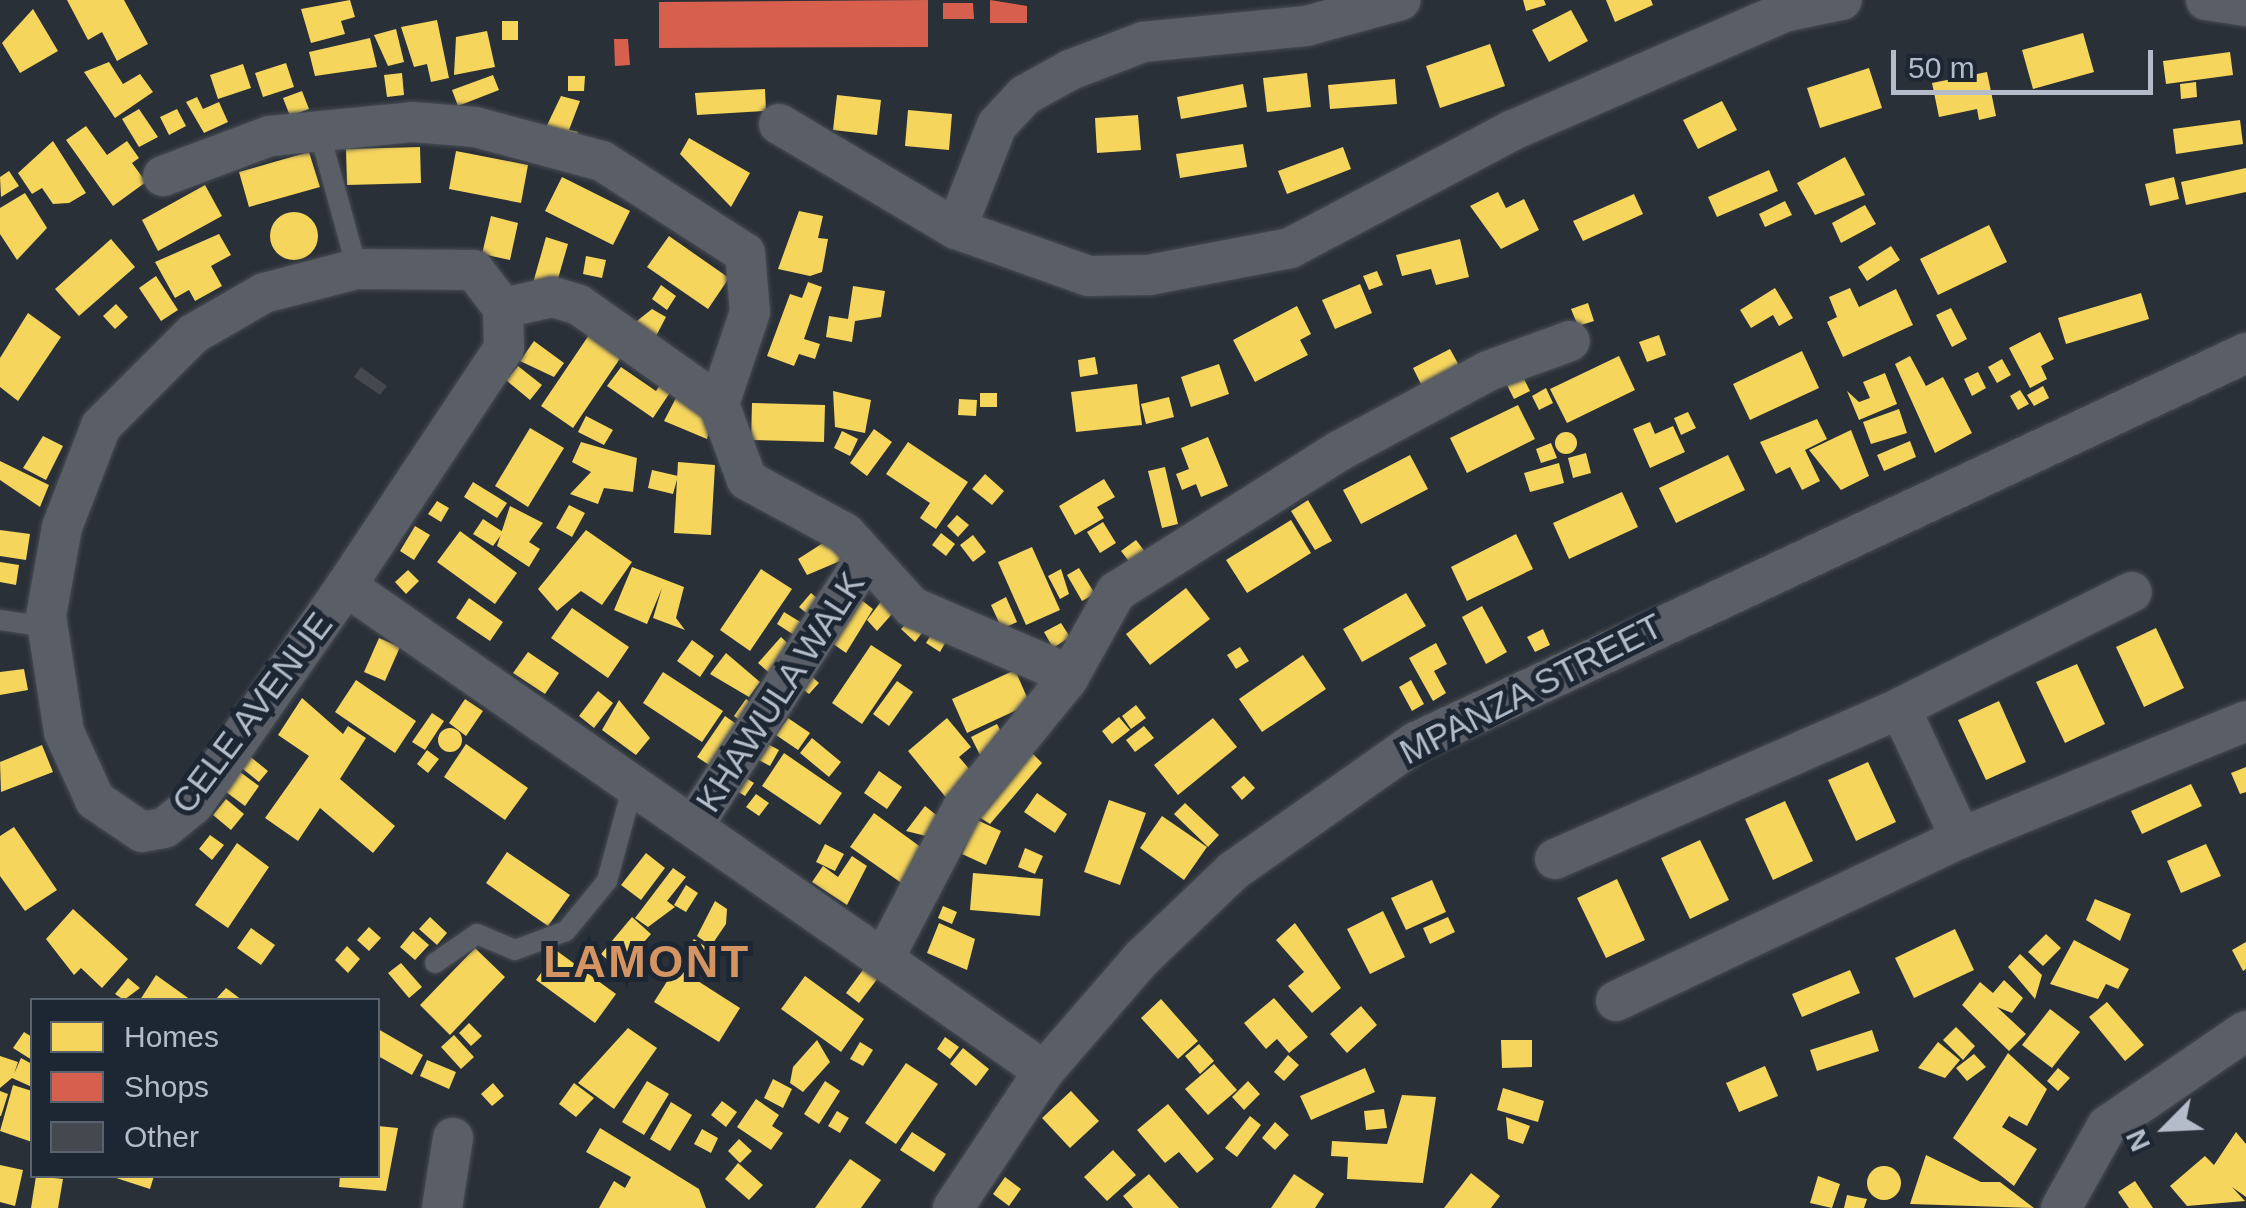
<!DOCTYPE html>
<style>
body{margin:0}
#map{position:relative;width:2246px;height:1208px;overflow:hidden;background:#2a3038;font-family:Arial,sans-serif}
div>[style]{position:absolute}
[style*='--x']{left:calc(var(--x)*1px);top:calc(var(--y)*1px);width:calc(var(--w)*1px);rotate:calc(var(--a)*1deg)}
.homes>*{inset:0;background:#f6d55c}
.round{border-radius:50%}
.shops>*{inset:0;background:#d6604d}
.building>*{inset:0;background:#444950}
.roads{filter:drop-shadow(0 0 2px #484c53) drop-shadow(0 0 2px #484c53)}
.service>*{height:20px;margin:-10px;padding:0 10px;transform-origin:10px;border-radius:10px;background:#5a5e66}
.minor>*{height:40px;margin:-20px;padding:0 20px;transform-origin:20px;border-radius:20px;background:#5a5e66}
span{translate:-50% -50%;white-space:nowrap;text-align:center;line-height:1.15;-webkit-text-stroke:10px #1d2633;paint-order:stroke}
.street-label{font-size:35px;color:#b4bcc9}
.district-label{font-size:45px;color:#d59563;font-weight:700;letter-spacing:2.5px}
.legend{position:absolute;left:30px;top:998px;width:350px;height:180px;box-sizing:border-box;background:#1d2633;border:2px solid #59626f;margin:0;padding:12px 18px;list-style:none;font-size:30px;color:#b4bcc9}
.legend li{display:flex;align-items:center;gap:20px;height:50px}
.legend b{width:50px;border:2px solid #59626f}
.north{position:absolute;left:2116px;top:1078px;width:100px;height:100px;-webkit-text-stroke:8px #1d2633;paint-order:stroke;rotate:246deg;font-size:28px;font-weight:700;line-height:40px;text-align:center;color:#b4bcc9}
.north::after{content:'';display:block;margin:auto;width:35px;height:45px;background:#b4bcc9;clip-path:polygon(50% 0,100% 100%,50% 72%,0 100%)}
.scale{position:absolute;left:1891px;top:50px;width:262px;height:45px;box-sizing:border-box;border:5px solid #b4bcc9;border-top:0;padding-left:12px;font-size:30px;line-height:35px;white-space:nowrap;color:#b4bcc9;-webkit-text-stroke:8px #1d2633;paint-order:stroke}
</style>
<div id="map">
<div class="homes">
<i style="clip-path:polygon(67px 0,124px 0,148px 44px,117px 61px,102px 32px,88px 40px)"></i>
<i style="clip-path:polygon(350px 0,355px 17px,341px 21px,345px 34px,311px 43px,301px 9px)"></i>
<i style="clip-path:polygon(1523px 0,1544px 0,1546px 5px,1526px 11px)"></i>
<i style="clip-path:polygon(1606px 0,1651px 0,1653px 5px,1615px 22px)"></i>
<i style="clip-path:polygon(33px 9px,58px 51px,20px 73px,2px 43px)"></i>
<i style="clip-path:polygon(1571px 10px,1588px 41px,1549px 62px,1532px 30px)"></i>
<i style="clip-path:polygon(437px 20px,449px 78px,431px 82px,427px 64px,414px 67px,401px 27px)"></i>
<i style="clip-path:polygon(502px 21px,518px 21px,518px 40px,502px 40px)"></i>
<i style="clip-path:polygon(396px 29px,404px 62px,388px 66px,374px 35px)"></i>
<i style="clip-path:polygon(487px 31px,495px 67px,454px 75px,456px 37px)"></i>
<i style="clip-path:polygon(2083px 33px,2094px 72px,2033px 89px,2022px 50px)"></i>
<i style="clip-path:polygon(370px 38px,377px 67px,315px 76px,309px 52px)"></i>
<i style="clip-path:polygon(1490px 44px,1505px 86px,1440px 108px,1426px 66px)"></i>
<i style="clip-path:polygon(2230px 52px,2233px 75px,2166px 84px,2163px 61px)"></i>
<i style="clip-path:polygon(109px 62px,123px 84px,140px 74px,153px 92px,115px 118px,84px 72px)"></i>
<i style="clip-path:polygon(286px 63px,294px 87px,263px 97px,255px 73px)"></i>
<i style="clip-path:polygon(243px 64px,251px 88px,218px 99px,210px 75px)"></i>
<i style="clip-path:polygon(1869px 68px,1882px 108px,1820px 128px,1807px 88px)"></i>
<i style="clip-path:polygon(1987px 72px,1996px 116px,1979px 120px,1977px 109px,1939px 117px,1932px 83px)"></i>
<i style="clip-path:polygon(402px 73px,404px 95px,387px 97px,384px 75px)"></i>
<i style="clip-path:polygon(1307px 73px,1311px 107px,1267px 112px,1263px 78px)"></i>
<i style="clip-path:polygon(493px 75px,499px 90px,458px 106px,452px 90px)"></i>
<i style="clip-path:polygon(568px 76px,585px 76px,584px 91px,568px 91px)"></i>
<i style="clip-path:polygon(1395px 79px,1397px 104px,1330px 109px,1328px 85px)"></i>
<i style="clip-path:polygon(2196px 82px,2197px 97px,2181px 99px,2180px 84px)"></i>
<i style="clip-path:polygon(1243px 84px,1247px 107px,1181px 119px,1177px 97px)"></i>
<i style="clip-path:polygon(765px 89px,766px 111px,697px 115px,695px 93px)"></i>
<i style="clip-path:polygon(302px 91px,309px 109px,290px 116px,283px 98px)"></i>
<i style="clip-path:polygon(837px 95px,881px 100px,877px 135px,833px 130px)"></i>
<i style="clip-path:polygon(561px 96px,580px 101px,569px 130px,578px 132px,576px 150px,539px 142px)"></i>
<i style="clip-path:polygon(197px 97px,203px 109px,219px 102px,228px 122px,204px 133px,186px 102px)"></i>
<i style="clip-path:polygon(1722px 101px,1737px 130px,1698px 149px,1683px 120px)"></i>
<i style="clip-path:polygon(139px 109px,158px 137px,139px 147px,122px 119px)"></i>
<i style="clip-path:polygon(177px 109px,186px 126px,169px 135px,160px 117px)"></i>
<i style="clip-path:polygon(908px 110px,952px 114px,949px 150px,905px 146px)"></i>
<i style="clip-path:polygon(1138px 115px,1141px 150px,1097px 153px,1095px 118px)"></i>
<i style="clip-path:polygon(2240px 120px,2243px 144px,2176px 154px,2173px 129px)"></i>
<i style="clip-path:polygon(86px 126px,107px 155px,127px 141px,139px 158px,132px 163px,146px 182px,113px 206px,66px 140px)"></i>
<i style="clip-path:polygon(689px 138px,750px 173px,731px 207px,680px 154px)"></i>
<i style="clip-path:polygon(53px 141px,86px 193px,69px 203px,53px 204px,42px 188px,32px 194px,18px 173px)"></i>
<i style="clip-path:polygon(1243px 144px,1247px 167px,1180px 178px,1176px 154px)"></i>
<i style="clip-path:polygon(420px 147px,421px 183px,347px 185px,346px 149px)"></i>
<i style="clip-path:polygon(1343px 147px,1351px 169px,1287px 194px,1278px 171px)"></i>
<i style="clip-path:polygon(456px 151px,528px 165px,521px 203px,449px 189px)"></i>
<i style="clip-path:polygon(309px 152px,320px 187px,249px 207px,239px 172px)"></i>
<i style="clip-path:polygon(1845px 157px,1865px 195px,1815px 215px,1797px 183px)"></i>
<i style="clip-path:polygon(2246px 168px,2246px 192px,2186px 205px,2181px 182px)"></i>
<i style="clip-path:polygon(1769px 170px,1778px 191px,1717px 217px,1708px 197px)"></i>
<i style="clip-path:polygon(9px 171px,19px 186px,1px 197px,0 177px)"></i>
<i style="clip-path:polygon(562px 177px,630px 211px,613px 245px,545px 211px)"></i>
<i style="clip-path:polygon(2174px 177px,2179px 199px,2150px 206px,2145px 184px)"></i>
<i style="clip-path:polygon(205px 185px,222px 216px,158px 251px,142px 220px)"></i>
<i style="clip-path:polygon(1498px 192px,1506px 208px,1524px 199px,1539px 230px,1501px 249px,1470px 206px)"></i>
<i style="clip-path:polygon(25px 193px,47px 228px,17px 260px,0 234px,0 208px)"></i>
<i style="clip-path:polygon(1634px 194px,1643px 214px,1583px 241px,1573px 221px)"></i>
<i style="clip-path:polygon(1785px 201px,1792px 215px,1765px 227px,1759px 214px)"></i>
<i style="clip-path:polygon(1865px 205px,1876px 224px,1841px 243px,1832px 223px)"></i>
<i style="clip-path:polygon(799px 211px,823px 216px,818px 238px,828px 239px,822px 272px,810px 276px,778px 269px)"></i>
<i class="round" style="left:270px;top:212px;width:48px;height:48px"></i>
<i style="clip-path:polygon(491px 216px,518px 223px,510px 260px,482px 254px)"></i>
<i style="clip-path:polygon(1989px 225px,2007px 262px,1938px 295px,1920px 259px)"></i>
<i style="clip-path:polygon(219px 234px,231px 255px,211px 266px,222px 286px,195px 301px,189px 290px,175px 298px,155px 262px)"></i>
<i style="clip-path:polygon(669px 236px,729px 278px,708px 309px,647px 267px)"></i>
<i style="clip-path:polygon(546px 237px,568px 244px,555px 289px,533px 283px)"></i>
<i style="clip-path:polygon(111px 239px,135px 267px,79px 316px,55px 289px)"></i>
<i style="clip-path:polygon(1460px 239px,1469px 277px,1436px 285px,1431px 269px,1402px 276px,1396px 255px)"></i>
<i style="clip-path:polygon(1891px 246px,1900px 260px,1867px 281px,1858px 267px)"></i>
<i style="clip-path:polygon(586px 256px,606px 260px,602px 278px,583px 274px)"></i>
<i style="clip-path:polygon(1377px 271px,1383px 285px,1369px 290px,1363px 276px)"></i>
<i style="clip-path:polygon(156px 276px,178px 310px,161px 321px,139px 288px)"></i>
<i style="clip-path:polygon(808px 282px,822px 287px,804px 339px,820px 344px,815px 359px,799px 354px,794px 366px,767px 356px,790px 294px,802px 298px)"></i>
<i style="clip-path:polygon(1360px 284px,1372px 313px,1335px 329px,1322px 300px)"></i>
<i style="clip-path:polygon(661px 285px,676px 296px,667px 310px,652px 299px)"></i>
<i style="clip-path:polygon(853px 286px,885px 291px,881px 317px,855px 321px,852px 342px,826px 337px,829px 316px,848px 319px)"></i>
<i style="clip-path:polygon(1775px 288px,1793px 318px,1779px 326px,1773px 315px,1751px 328px,1740px 310px)"></i>
<i style="clip-path:polygon(1850px 288px,1859px 307px,1896px 289px,1913px 325px,1843px 357px,1827px 322px,1837px 317px,1829px 297px)"></i>
<i style="clip-path:polygon(2141px 293px,2149px 319px,2066px 344px,2058px 318px)"></i>
<i style="clip-path:polygon(1588px 303px,1594px 321px,1578px 326px,1571px 309px)"></i>
<i style="clip-path:polygon(116px 304px,128px 317px,115px 329px,103px 316px)"></i>
<i style="clip-path:polygon(1297px 306px,1311px 334px,1300px 340px,1308px 355px,1255px 382px,1233px 340px)"></i>
<i style="clip-path:polygon(1951px 308px,1967px 339px,1952px 347px,1936px 315px)"></i>
<i style="clip-path:polygon(652px 309px,666px 317px,654px 340px,628px 328px)"></i>
<i style="clip-path:polygon(28px 313px,61px 337px,18px 401px,0 387px,0 358px)"></i>
<i style="clip-path:polygon(591px 332px,623px 354px,573px 428px,541px 406px)"></i>
<i style="clip-path:polygon(2040px 332px,2054px 359px,2041px 366px,2047px 379px,2030px 388px,2009px 348px)"></i>
<i style="clip-path:polygon(1659px 335px,1666px 355px,1647px 362px,1639px 342px)"></i>
<i style="clip-path:polygon(534px 341px,564px 363px,554px 377px,520px 361px)"></i>
<i style="clip-path:polygon(1450px 349px,1461px 369px,1423px 388px,1413px 368px)"></i>
<i style="clip-path:polygon(1802px 351px,1819px 388px,1750px 420px,1733px 384px)"></i>
<i style="clip-path:polygon(1619px 356px,1635px 390px,1567px 423px,1550px 389px)"></i>
<i style="clip-path:polygon(1910px 356px,1926px 386px,1943px 377px,1972px 433px,1935px 453px,1895px 364px)"></i>
<i style="clip-path:polygon(1095px 357px,1098px 374px,1080px 377px,1078px 360px)"></i>
<i style="clip-path:polygon(2002px 359px,2011px 375px,1997px 383px,1988px 367px)"></i>
<i style="clip-path:polygon(1219px 364px,1229px 394px,1191px 407px,1181px 377px)"></i>
<i style="clip-path:polygon(518px 366px,542px 385px,530px 400px,506px 380px)"></i>
<i style="clip-path:polygon(621px 367px,656px 391px,663px 380px,673px 388px,653px 418px,607px 386px)"></i>
<i style="clip-path:polygon(1978px 372px,1986px 388px,1972px 396px,1964px 379px)"></i>
<i style="clip-path:polygon(1885px 373px,1897px 404px,1859px 420px,1847px 391px,1859px 402px,1870px 398px,1863px 382px)"></i>
<i style="clip-path:polygon(1523px 377px,1530px 391px,1514px 399px,1507px 385px)"></i>
<i style="clip-path:polygon(1137px 384px,1142px 425px,1076px 432px,1071px 392px)"></i>
<i style="clip-path:polygon(2043px 386px,2049px 398px,2034px 406px,2027px 395px)"></i>
<i style="clip-path:polygon(1546px 388px,1553px 403px,1539px 410px,1532px 396px)"></i>
<i style="clip-path:polygon(2020px 390px,2029px 404px,2018px 410px,2010px 396px)"></i>
<i style="clip-path:polygon(833px 391px,871px 400px,865px 433px,835px 427px)"></i>
<i style="clip-path:polygon(980px 393px,997px 393px,997px 407px,980px 407px)"></i>
<i style="clip-path:polygon(677px 396px,716px 410px,707px 439px,664px 421px)"></i>
<i style="clip-path:polygon(1169px 397px,1174px 417px,1146px 424px,1141px 404px)"></i>
<i style="clip-path:polygon(959px 399px,977px 400px,976px 416px,958px 415px)"></i>
<i style="clip-path:polygon(752px 403px,825px 405px,824px 442px,751px 440px)"></i>
<i style="clip-path:polygon(1518px 405px,1535px 439px,1467px 473px,1450px 438px)"></i>
<i style="clip-path:polygon(1899px 409px,1907px 433px,1871px 444px,1863px 422px)"></i>
<i style="clip-path:polygon(1688px 412px,1696px 428px,1681px 435px,1674px 418px)"></i>
<i style="clip-path:polygon(586px 416px,613px 430px,604px 445px,578px 432px)"></i>
<i style="clip-path:polygon(1817px 419px,1827px 439px,1805px 450px,1820px 481px,1802px 490px,1790px 467px,1776px 474px,1760px 442px)"></i>
<i style="clip-path:polygon(1650px 422px,1655px 434px,1673px 426px,1685px 452px,1650px 468px,1633px 429px)"></i>
<i style="clip-path:polygon(530px 428px,564px 448px,528px 507px,495px 486px)"></i>
<i style="clip-path:polygon(874px 429px,892px 442px,867px 476px,850px 463px)"></i>
<i style="clip-path:polygon(1851px 430px,1869px 476px,1841px 490px,1809px 450px)"></i>
<i style="clip-path:polygon(842px 431px,858px 439px,850px 456px,834px 448px)"></i>
<i class="round" style="left:1555px;top:432px;width:22px;height:22px"></i>
<i style="clip-path:polygon(43px 436px,63px 446px,46px 480px,23px 468px)"></i>
<i style="clip-path:polygon(1208px 437px,1228px 486px,1201px 497px,1196px 484px,1182px 490px,1176px 474px,1189px 469px,1181px 448px)"></i>
<i style="clip-path:polygon(1910px 441px,1916px 457px,1884px 471px,1877px 455px)"></i>
<i style="clip-path:polygon(581px 442px,637px 458px,633px 492px,604px 488px,598px 504px,570px 494px,591px 472px,572px 462px)"></i>
<i style="clip-path:polygon(908px 442px,968px 482px,936px 529px,920px 518px,930px 503px,886px 474px)"></i>
<i style="clip-path:polygon(1551px 443px,1557px 458px,1541px 463px,1536px 449px)"></i>
<i style="clip-path:polygon(1586px 453px,1591px 473px,1573px 478px,1568px 458px)"></i>
<i style="clip-path:polygon(1410px 455px,1428px 489px,1361px 524px,1343px 490px)"></i>
<i style="clip-path:polygon(1728px 455px,1745px 490px,1676px 523px,1659px 488px)"></i>
<i style="clip-path:polygon(0 461px,49px 485px,40px 507px,0 480px)"></i>
<i style="clip-path:polygon(678px 462px,715px 465px,711px 535px,674px 533px)"></i>
<i style="clip-path:polygon(1559px 463px,1564px 483px,1530px 492px,1524px 473px)"></i>
<i style="clip-path:polygon(1165px 467px,1178px 524px,1162px 528px,1148px 471px)"></i>
<i style="clip-path:polygon(652px 470px,678px 476px,673px 494px,648px 488px)"></i>
<i style="clip-path:polygon(985px 474px,1004px 491px,992px 505px,972px 489px)"></i>
<i style="clip-path:polygon(1104px 479px,1115px 497px,1097px 507px,1104px 518px,1075px 535px,1059px 506px)"></i>
<i style="clip-path:polygon(473px 482px,507px 503px,497px 518px,464px 497px)"></i>
<i style="clip-path:polygon(1622px 492px,1638px 527px,1569px 559px,1553px 523px)"></i>
<i style="clip-path:polygon(1308px 500px,1332px 541px,1315px 550px,1291px 511px)"></i>
<i style="clip-path:polygon(437px 501px,449px 508px,441px 522px,428px 514px)"></i>
<i style="clip-path:polygon(569px 505px,585px 513px,572px 537px,556px 528px)"></i>
<i style="clip-path:polygon(510px 506px,543px 523px,529px 542px,540px 549px,529px 567px,497px 546px)"></i>
<i style="clip-path:polygon(957px 515px,969px 525px,958px 537px,947px 526px)"></i>
<i style="clip-path:polygon(483px 519px,503px 532px,493px 546px,473px 534px)"></i>
<i style="clip-path:polygon(1291px 520px,1311px 553px,1247px 593px,1226px 560px)"></i>
<i style="clip-path:polygon(1103px 522px,1116px 543px,1100px 553px,1087px 532px)"></i>
<i style="clip-path:polygon(415px 526px,430px 535px,414px 560px,400px 551px)"></i>
<i style="clip-path:polygon(0 530px,30px 534px,26px 560px,0 556px)"></i>
<i style="clip-path:polygon(586px 530px,632px 562px,602px 605px,581px 591px,557px 611px,538px 589px)"></i>
<i style="clip-path:polygon(460px 531px,517px 573px,495px 604px,437px 562px)"></i>
<i style="clip-path:polygon(941px 533px,955px 544px,946px 556px,932px 545px)"></i>
<i style="clip-path:polygon(837px 534px,852px 556px,807px 575px,798px 559px)"></i>
<i style="clip-path:polygon(1516px 534px,1533px 569px,1467px 601px,1451px 567px)"></i>
<i style="clip-path:polygon(973px 535px,986px 552px,973px 562px,960px 545px)"></i>
<i style="clip-path:polygon(1136px 540px,1146px 553px,1131px 564px,1121px 551px)"></i>
<i style="clip-path:polygon(1032px 547px,1060px 610px,1026px 625px,998px 562px)"></i>
<i style="clip-path:polygon(0 562px,19px 565px,16px 585px,0 582px)"></i>
<i style="clip-path:polygon(632px 567px,684px 587px,676px 618px,685px 630px,653px 618px,662px 588px,647px 624px,614px 610px)"></i>
<i style="clip-path:polygon(1079px 568px,1095px 594px,1082px 601px,1067px 575px)"></i>
<i style="clip-path:polygon(761px 569px,792px 589px,750px 651px,720px 630px)"></i>
<i style="clip-path:polygon(1061px 569px,1069px 594px,1060px 599px,1048px 576px)"></i>
<i style="clip-path:polygon(408px 570px,419px 581px,406px 594px,395px 582px)"></i>
<i style="clip-path:polygon(1186px 588px,1210px 619px,1150px 665px,1126px 634px)"></i>
<i style="clip-path:polygon(889px 591px,900px 605px,877px 631px,867px 620px)"></i>
<i style="clip-path:polygon(811px 593px,824px 604px,812px 618px,799px 607px)"></i>
<i style="clip-path:polygon(1406px 593px,1426px 626px,1362px 662px,1343px 629px)"></i>
<i style="clip-path:polygon(856px 596px,873px 609px,846px 653px,832px 643px)"></i>
<i style="clip-path:polygon(1006px 597px,1017px 622px,1002px 629px,991px 605px)"></i>
<i style="clip-path:polygon(469px 598px,503px 622px,490px 641px,456px 618px)"></i>
<i style="clip-path:polygon(1482px 606px,1507px 652px,1486px 664px,1462px 617px)"></i>
<i style="clip-path:polygon(572px 608px,629px 647px,608px 678px,551px 638px)"></i>
<i style="clip-path:polygon(784px 612px,802px 623px,794px 635px,777px 624px)"></i>
<i style="clip-path:polygon(912px 617px,925px 629px,915px 642px,901px 629px)"></i>
<i style="clip-path:polygon(1061px 623px,1070px 637px,1053px 648px,1044px 632px)"></i>
<i style="clip-path:polygon(2156px 628px,2184px 688px,2144px 707px,2116px 647px)"></i>
<i style="clip-path:polygon(1543px 629px,1550px 645px,1535px 652px,1527px 637px)"></i>
<i style="clip-path:polygon(934px 630px,948px 638px,940px 652px,926px 643px)"></i>
<i style="clip-path:polygon(781px 637px,797px 652px,775px 678px,758px 663px)"></i>
<i style="clip-path:polygon(379px 638px,400px 647px,385px 681px,364px 672px)"></i>
<i style="clip-path:polygon(692px 640px,714px 656px,700px 677px,677px 661px)"></i>
<i style="clip-path:polygon(1436px 643px,1447px 664px,1434px 671px,1446px 693px,1433px 701px,1409px 658px)"></i>
<i style="clip-path:polygon(871px 645px,902px 665px,862px 724px,832px 703px)"></i>
<i style="clip-path:polygon(1240px 647px,1249px 661px,1236px 669px,1227px 655px)"></i>
<i style="clip-path:polygon(528px 652px,559px 673px,545px 694px,513px 673px)"></i>
<i style="clip-path:polygon(726px 653px,760px 682px,749px 697px,710px 674px)"></i>
<i style="clip-path:polygon(1303px 655px,1326px 689px,1262px 732px,1239px 699px)"></i>
<i style="clip-path:polygon(2077px 664px,2105px 724px,2065px 743px,2036px 682px)"></i>
<i style="clip-path:polygon(24px 669px,28px 690px,0 695px,0 672px)"></i>
<i style="clip-path:polygon(1015px 670px,1030px 704px,967px 733px,952px 699px)"></i>
<i style="clip-path:polygon(663px 672px,723px 711px,702px 742px,643px 703px)"></i>
<i style="clip-path:polygon(808px 673px,819px 683px,809px 694px,797px 685px)"></i>
<i style="clip-path:polygon(356px 680px,416px 721px,395px 753px,335px 712px)"></i>
<i style="clip-path:polygon(1411px 680px,1424px 704px,1412px 711px,1399px 687px)"></i>
<i style="clip-path:polygon(897px 681px,913px 692px,889px 726px,873px 714px)"></i>
<i style="clip-path:polygon(598px 691px,613px 703px,594px 728px,579px 716px)"></i>
<i style="clip-path:polygon(302px 698px,343px 734px,348px 726px,366px 738px,340px 779px,395px 826px,373px 853px,320px 808px,298px 841px,265px 818px,309px 756px,278px 735px)"></i>
<i style="clip-path:polygon(465px 699px,483px 711px,466px 736px,449px 723px)"></i>
<i style="clip-path:polygon(746px 699px,758px 708px,746px 725px,734px 716px)"></i>
<i style="clip-path:polygon(619px 700px,650px 738px,636px 755px,602px 730px)"></i>
<i style="clip-path:polygon(1999px 701px,2026px 762px,1986px 780px,1958px 720px)"></i>
<i style="clip-path:polygon(1136px 705px,1146px 718px,1131px 729px,1122px 716px)"></i>
<i style="clip-path:polygon(432px 713px,444px 721px,425px 750px,412px 742px)"></i>
<i style="clip-path:polygon(725px 716px,742px 728px,715px 769px,697px 757px)"></i>
<i style="clip-path:polygon(1119px 717px,1130px 730px,1112px 744px,1102px 731px)"></i>
<i style="clip-path:polygon(788px 718px,810px 733px,798px 750px,776px 735px)"></i>
<i style="clip-path:polygon(947px 718px,971px 747px,959px 757px,976px 777px,948px 800px,908px 751px)"></i>
<i style="clip-path:polygon(1213px 718px,1237px 747px,1178px 795px,1154px 765px)"></i>
<i style="clip-path:polygon(997px 724px,1006px 741px,980px 755px,971px 737px)"></i>
<i style="clip-path:polygon(1144px 726px,1154px 738px,1135px 752px,1126px 740px)"></i>
<i class="round" style="left:438px;top:728px;width:24px;height:24px"></i>
<i style="clip-path:polygon(812px 738px,841px 762px,829px 777px,800px 753px)"></i>
<i style="clip-path:polygon(760px 740px,779px 750px,770px 766px,751px 756px)"></i>
<i style="clip-path:polygon(466px 744px,528px 788px,505px 820px,444px 777px)"></i>
<i style="clip-path:polygon(42px 745px,53px 772px,1px 792px,0 762px)"></i>
<i style="clip-path:polygon(1028px 749px,1042px 763px,990px 824px,973px 813px)"></i>
<i style="clip-path:polygon(427px 750px,439px 759px,428px 773px,417px 764px)"></i>
<i style="clip-path:polygon(784px 753px,842px 793px,820px 825px,762px 786px)"></i>
<i style="clip-path:polygon(247px 754px,268px 771px,259px 782px,238px 765px)"></i>
<i style="clip-path:polygon(1868px 762px,1896px 822px,1856px 841px,1828px 780px)"></i>
<i style="clip-path:polygon(2246px 767px,2246px 792px,2240px 794px,2231px 773px)"></i>
<i style="clip-path:polygon(236px 769px,259px 786px,245px 806px,222px 789px)"></i>
<i style="clip-path:polygon(879px 771px,902px 787px,887px 809px,864px 793px)"></i>
<i style="clip-path:polygon(740px 774px,754px 783px,745px 796px,732px 788px)"></i>
<i style="clip-path:polygon(1244px 776px,1255px 788px,1242px 800px,1231px 787px)"></i>
<i style="clip-path:polygon(2191px 784px,2202px 806px,2142px 834px,2131px 811px)"></i>
<i style="clip-path:polygon(1037px 793px,1067px 814px,1055px 833px,1024px 812px)"></i>
<i style="clip-path:polygon(756px 794px,769px 803px,759px 816px,746px 807px)"></i>
<i style="clip-path:polygon(226px 799px,244px 814px,231px 830px,213px 815px)"></i>
<i style="clip-path:polygon(1109px 800px,1146px 813px,1120px 885px,1084px 872px)"></i>
<i style="clip-path:polygon(1785px 801px,1813px 861px,1773px 880px,1745px 819px)"></i>
<i style="clip-path:polygon(1185px 803px,1219px 835px,1208px 847px,1174px 814px)"></i>
<i style="clip-path:polygon(925px 806px,949px 825px,938px 839px,906px 831px)"></i>
<i style="clip-path:polygon(874px 813px,933px 856px,910px 889px,850px 847px)"></i>
<i style="clip-path:polygon(1162px 816px,1207px 847px,1184px 880px,1140px 848px)"></i>
<i style="clip-path:polygon(977px 820px,1001px 831px,986px 865px,962px 854px)"></i>
<i style="clip-path:polygon(14px 827px,57px 890px,25px 911px,0 876px,0 836px)"></i>
<i style="clip-path:polygon(210px 835px,224px 845px,212px 860px,199px 849px)"></i>
<i style="clip-path:polygon(1700px 840px,1729px 900px,1690px 919px,1661px 858px)"></i>
<i style="clip-path:polygon(237px 843px,269px 867px,228px 928px,195px 905px)"></i>
<i style="clip-path:polygon(825px 844px,844px 854px,835px 871px,816px 862px)"></i>
<i style="clip-path:polygon(2206px 844px,2221px 876px,2181px 893px,2167px 861px)"></i>
<i style="clip-path:polygon(1025px 848px,1043px 856px,1035px 874px,1018px 867px)"></i>
<i style="clip-path:polygon(507px 852px,570px 895px,548px 926px,486px 883px)"></i>
<i style="clip-path:polygon(646px 853px,665px 868px,641px 900px,621px 885px)"></i>
<i style="clip-path:polygon(852px 856px,867px 866px,847px 905px,812px 882px,823px 866px,838px 877px)"></i>
<i style="clip-path:polygon(673px 868px,686px 877px,667px 901px,675px 907px,648px 927px,635px 918px)"></i>
<i style="clip-path:polygon(973px 873px,1043px 879px,1040px 916px,970px 910px)"></i>
<i style="clip-path:polygon(1617px 879px,1645px 940px,1606px 958px,1577px 898px)"></i>
<i style="clip-path:polygon(1432px 880px,1446px 912px,1406px 930px,1391px 898px)"></i>
<i style="clip-path:polygon(686px 885px,698px 893px,686px 912px,674px 905px)"></i>
<i style="clip-path:polygon(2095px 899px,2131px 914px,2120px 941px,2086px 920px)"></i>
<i style="clip-path:polygon(715px 901px,727px 909px,726px 924px,711px 946px,697px 936px)"></i>
<i style="clip-path:polygon(943px 906px,957px 912px,952px 924px,938px 918px)"></i>
<i style="clip-path:polygon(73px 909px,128px 959px,102px 988px,81px 968px,74px 975px,46px 939px)"></i>
<i style="clip-path:polygon(1383px 911px,1405px 957px,1370px 974px,1347px 929px)"></i>
<i style="clip-path:polygon(430px 917px,447px 933px,437px 945px,419px 929px)"></i>
<i style="clip-path:polygon(632px 917px,651px 934px,619px 970px,601px 954px)"></i>
<i style="clip-path:polygon(1448px 917px,1455px 932px,1430px 944px,1423px 928px)"></i>
<i style="clip-path:polygon(939px 923px,975px 939px,967px 970px,927px 953px)"></i>
<i style="clip-path:polygon(1295px 923px,1341px 988px,1312px 1013px,1288px 986px,1304px 972px,1276px 940px)"></i>
<i style="clip-path:polygon(369px 927px,381px 938px,369px 951px,357px 940px)"></i>
<i style="clip-path:polygon(251px 928px,275px 945px,261px 965px,237px 948px)"></i>
<i style="clip-path:polygon(1955px 929px,1974px 970px,1914px 998px,1895px 958px)"></i>
<i style="clip-path:polygon(413px 931px,429px 945px,415px 960px,400px 947px)"></i>
<i style="clip-path:polygon(2046px 934px,2061px 948px,2043px 966px,2028px 952px)"></i>
<i style="clip-path:polygon(694px 939px,710px 950px,696px 971px,680px 959px)"></i>
<i style="clip-path:polygon(2074px 940px,2129px 969px,2118px 989px,2106px 984px,2098px 999px,2050px 984px)"></i>
<i style="clip-path:polygon(2246px 942px,2246px 969px,2243px 971px,2232px 950px)"></i>
<i style="clip-path:polygon(347px 946px,360px 959px,348px 973px,335px 960px)"></i>
<i style="clip-path:polygon(475px 948px,505px 977px,450px 1035px,420px 1005px)"></i>
<i style="clip-path:polygon(557px 951px,616px 994px,595px 1023px,536px 980px)"></i>
<i style="clip-path:polygon(2020px 954px,2042px 975px,2035px 999px,2008px 967px)"></i>
<i style="clip-path:polygon(401px 963px,422px 987px,409px 998px,388px 973px)"></i>
<i style="clip-path:polygon(676px 967px,740px 1008px,719px 1042px,654px 1002px)"></i>
<i style="clip-path:polygon(865px 967px,878px 978px,859px 1003px,846px 993px)"></i>
<i style="clip-path:polygon(1850px 970px,1860px 993px,1802px 1017px,1792px 994px)"></i>
<i style="clip-path:polygon(156px 975px,191px 1000px,140px 1000px)"></i>
<i style="clip-path:polygon(805px 976px,864px 1019px,841px 1052px,781px 1009px)"></i>
<i style="clip-path:polygon(128px 978px,140px 988px,124px 1000px,115px 994px)"></i>
<i style="clip-path:polygon(2004px 980px,2023px 998px,2012px 1013px,1997px 1007px,2026px 1034px,2009px 1051px,1962px 1005px,1980px 982px,1993px 993px)"></i>
<i style="clip-path:polygon(226px 988px,242px 1000px,215px 1000px)"></i>
<i style="clip-path:polygon(1274px 998px,1308px 1037px,1289px 1053px,1277px 1039px,1266px 1049px,1244px 1023px)"></i>
<i style="clip-path:polygon(1161px 999px,1198px 1041px,1178px 1059px,1141px 1018px)"></i>
<i style="clip-path:polygon(2107px 1002px,2144px 1045px,2125px 1061px,2089px 1017px)"></i>
<i style="clip-path:polygon(1361px 1006px,1377px 1025px,1347px 1053px,1330px 1034px)"></i>
<i style="clip-path:polygon(2050px 1009px,2080px 1032px,2052px 1068px,2022px 1045px)"></i>
<i style="clip-path:polygon(469px 1023px,482px 1036px,471px 1046px,459px 1033px)"></i>
<i style="clip-path:polygon(1956px 1027px,1975px 1046px,1963px 1060px,1943px 1040px)"></i>
<i style="clip-path:polygon(628px 1028px,657px 1048px,614px 1109px,578px 1083px)"></i>
<i style="clip-path:polygon(378px 1029px,423px 1055px,412px 1075px,378px 1056px)"></i>
<i style="clip-path:polygon(1872px 1030px,1879px 1051px,1817px 1071px,1810px 1050px)"></i>
<i style="clip-path:polygon(24px 1032px,32px 1037px,32px 1060px,13px 1048px)"></i>
<i style="clip-path:polygon(454px 1035px,474px 1057px,461px 1069px,441px 1047px)"></i>
<i style="clip-path:polygon(945px 1037px,959px 1047px,950px 1059px,937px 1049px)"></i>
<i style="clip-path:polygon(817px 1040px,830px 1062px,803px 1092px,790px 1083px,793px 1067px)"></i>
<i style="clip-path:polygon(1501px 1040px,1532px 1040px,1532px 1067px,1502px 1068px)"></i>
<i style="clip-path:polygon(860px 1042px,873px 1050px,863px 1066px,850px 1059px)"></i>
<i style="clip-path:polygon(1938px 1042px,1960px 1060px,1945px 1078px,1918px 1068px)"></i>
<i style="clip-path:polygon(1199px 1044px,1214px 1061px,1200px 1074px,1185px 1056px)"></i>
<i style="clip-path:polygon(963px 1048px,989px 1069px,976px 1086px,950px 1064px)"></i>
<i style="clip-path:polygon(2008px 1053px,2047px 1089px,2027px 1126px,2009px 1116px,2002px 1127px,2037px 1149px,2014px 1186px,1953px 1138px)"></i>
<i style="clip-path:polygon(1974px 1054px,1986px 1067px,1967px 1081px,1956px 1068px)"></i>
<i style="clip-path:polygon(1288px 1055px,1299px 1065px,1284px 1081px,1274px 1072px)"></i>
<i style="clip-path:polygon(0 1056px,18px 1062px,14px 1074px,21px 1058px,32px 1064px,32px 1087px,12px 1078px,0 1088px)"></i>
<i style="clip-path:polygon(427px 1060px,456px 1072px,449px 1089px,420px 1076px)"></i>
<i style="clip-path:polygon(906px 1063px,938px 1084px,896px 1144px,865px 1123px)"></i>
<i style="clip-path:polygon(1214px 1064px,1237px 1090px,1208px 1115px,1185px 1089px)"></i>
<i style="clip-path:polygon(1765px 1066px,1778px 1096px,1739px 1112px,1726px 1083px)"></i>
<i style="clip-path:polygon(1365px 1068px,1375px 1092px,1311px 1120px,1300px 1096px)"></i>
<i style="clip-path:polygon(2058px 1068px,2070px 1078px,2058px 1091px,2047px 1081px)"></i>
<i style="clip-path:polygon(773px 1079px,792px 1089px,783px 1108px,764px 1098px)"></i>
<i style="clip-path:polygon(647px 1081px,669px 1094px,644px 1135px,622px 1122px)"></i>
<i style="clip-path:polygon(825px 1081px,840px 1091px,819px 1124px,804px 1114px)"></i>
<i style="clip-path:polygon(1248px 1081px,1260px 1094px,1244px 1110px,1232px 1097px)"></i>
<i style="clip-path:polygon(493px 1083px,504px 1096px,492px 1106px,481px 1094px)"></i>
<i style="clip-path:polygon(574px 1083px,594px 1098px,576px 1117px,559px 1104px)"></i>
<i style="clip-path:polygon(13px 1085px,32px 1091px,32px 1142px,0 1131px)"></i>
<i style="clip-path:polygon(1503px 1088px,1544px 1101px,1538px 1122px,1497px 1110px)"></i>
<i style="clip-path:polygon(0 1091px,8px 1094px,1px 1116px,0 1116px)"></i>
<i style="clip-path:polygon(1071px 1091px,1099px 1121px,1070px 1148px,1042px 1118px)"></i>
<i style="clip-path:polygon(1402px 1095px,1436px 1097px,1423px 1183px,1347px 1179px,1348px 1157px,1331px 1156px,1332px 1141px,1387px 1144px)"></i>
<i style="clip-path:polygon(756px 1099px,779px 1115px,772px 1126px,783px 1133px,771px 1150px,737px 1127px)"></i>
<i style="clip-path:polygon(722px 1101px,737px 1112px,726px 1127px,711px 1115px)"></i>
<i style="clip-path:polygon(671px 1102px,692px 1115px,670px 1151px,650px 1139px)"></i>
<i style="clip-path:polygon(1168px 1104px,1214px 1159px,1197px 1173px,1179px 1152px,1165px 1163px,1137px 1130px)"></i>
<i style="clip-path:polygon(1384px 1109px,1387px 1128px,1366px 1130px,1364px 1111px)"></i>
<i style="clip-path:polygon(837px 1111px,849px 1118px,840px 1133px,828px 1126px)"></i>
<i style="clip-path:polygon(1250px 1116px,1261px 1125px,1237px 1157px,1225px 1148px)"></i>
<i style="clip-path:polygon(1506px 1117px,1530px 1126px,1523px 1144px,1508px 1139px)"></i>
<i style="clip-path:polygon(1275px 1122px,1289px 1135px,1275px 1150px,1262px 1138px)"></i>
<i style="clip-path:polygon(378px 1126px,398px 1128px,386px 1191px,339px 1187px,340px 1176px,378px 1176px)"></i>
<i style="clip-path:polygon(600px 1128px,699px 1189px,706px 1208px,599px 1208px,614px 1181px,625px 1188px,631px 1177px,586px 1152px)"></i>
<i style="clip-path:polygon(702px 1129px,718px 1138px,711px 1153px,694px 1144px)"></i>
<i style="clip-path:polygon(912px 1132px,946px 1154px,934px 1172px,900px 1150px)"></i>
<i style="clip-path:polygon(2236px 1132px,2246px 1144px,2246px 1197px,2232px 1187px,2245px 1201px,2187px 1206px,2170px 1186px,2205px 1156px,2214px 1165px)"></i>
<i style="clip-path:polygon(739px 1139px,752px 1151px,740px 1163px,728px 1151px)"></i>
<i style="clip-path:polygon(1113px 1150px,1136px 1175px,1107px 1201px,1084px 1177px)"></i>
<i style="clip-path:polygon(1926px 1155px,1981px 1182px,2000px 1182px,2034px 1208px,1910px 1204px)"></i>
<i style="clip-path:polygon(850px 1159px,881px 1180px,861px 1208px,815px 1208px)"></i>
<i style="clip-path:polygon(738px 1163px,763px 1185px,749px 1200px,725px 1179px)"></i>
<i style="clip-path:polygon(0 1165px,23px 1170px,15px 1206px,0 1202px)"></i>
<i class="round" style="left:1867px;top:1166px;width:34px;height:34px"></i>
<i style="clip-path:polygon(1471px 1173px,1500px 1196px,1491px 1208px,1444px 1208px)"></i>
<i style="clip-path:polygon(1149px 1174px,1179px 1208px,1133px 1208px,1123px 1196px)"></i>
<i style="clip-path:polygon(1294px 1174px,1324px 1194px,1315px 1208px,1271px 1208px)"></i>
<i style="clip-path:polygon(36px 1176px,63px 1179px,58px 1208px,31px 1208px)"></i>
<i style="clip-path:polygon(110px 1176px,154px 1176px,150px 1189px)"></i>
<i style="clip-path:polygon(1818px 1176px,1840px 1184px,1832px 1208px,1810px 1203px)"></i>
<i style="clip-path:polygon(1005px 1177px,1021px 1189px,1009px 1206px,993px 1194px)"></i>
<i style="clip-path:polygon(2135px 1181px,2153px 1208px,2129px 1208px,2118px 1192px)"></i>
<i style="clip-path:polygon(1847px 1195px,1867px 1199px,1864px 1208px,1844px 1208px)"></i>
</div>
<div class="shops">
<i style="clip-path:polygon(928px 0,928px 47px,659px 48px,659px 2px)"></i>
<i style="clip-path:polygon(990px 0,1027px 6px,1027px 23px,990px 23px)"></i>
<i style="clip-path:polygon(943px 3px,973px 3px,974px 19px,943px 19px)"></i>
<i style="clip-path:polygon(614px 39px,628px 39px,630px 65px,615px 66px)"></i>
</div>
<div class="building">
<i style="clip-path:polygon(361px 367px,387px 386px,380px 395px,354px 377px)"></i>
</div>
<div class="roads">
<div class="service">
<i style="--x:318;--y:127;--w:147;--a:74.6"></i>
<i style="--x:0;--y:620;--w:47;--a:8.7"></i>
<i style="--x:435;--y:963;--w:51;--a:-34.6"></i>
<i style="--x:477;--y:934;--w:41;--a:22.8"></i>
<i style="--x:515;--y:950;--w:54;--a:-20.4"></i>
<i style="--x:566;--y:931;--w:65;--a:-50.6"></i>
<i style="--x:607;--y:881;--w:99;--a:-74.8"></i>
</div>
<div class="minor">
<i style="--x:2206;--y:0;--w:40;--a:8.5"></i>
<i style="--x:779;--y:124;--w:206;--a:30.7"></i>
<i style="--x:956;--y:229;--w:141;--a:19.5"></i>
<i style="--x:1089;--y:276;--w:60;--a:-1"></i>
<i style="--x:1149;--y:275;--w:144;--a:-10.8"></i>
<i style="--x:1290;--y:248;--w:252;--a:-27.9"></i>
<i style="--x:1513;--y:130;--w:296;--a:-23.5"></i>
<i style="--x:1784;--y:12;--w:59;--a:-11.7"></i>
<i style="--x:163;--y:176;--w:114;--a:-20.5"></i>
<i style="--x:270;--y:136;--w:143;--a:-5.6"></i>
<i style="--x:412;--y:122;--w:63;--a:4.5"></i>
<i style="--x:475;--y:127;--w:131;--a:15"></i>
<i style="--x:602;--y:161;--w:170;--a:32.8"></i>
<i style="--x:745;--y:253;--w:59;--a:85.2"></i>
<i style="--x:750;--y:312;--w:97;--a:108.6"></i>
<i style="--x:719;--y:404;--w:81;--a:69.8"></i>
<i style="--x:747;--y:480;--w:111;--a:28.4"></i>
<i style="--x:845;--y:533;--w:100;--a:47.8"></i>
<i style="--x:912;--y:607;--w:172;--a:23.3"></i>
<i style="--x:956;--y:229;--w:112;--a:-68.5"></i>
<i style="--x:997;--y:125;--w:41;--a:-47"></i>
<i style="--x:1025;--y:95;--w:51;--a:-29.1"></i>
<i style="--x:1070;--y:70;--w:78;--a:-21"></i>
<i style="--x:1143;--y:42;--w:164;--a:-5.6"></i>
<i style="--x:1306;--y:26;--w:98;--a:-15.3"></i>
<i style="--x:503;--y:308;--w:51;--a:-12.4"></i>
<i style="--x:553;--y:297;--w:27;--a:17"></i>
<i style="--x:579;--y:305;--w:171;--a:35.3"></i>
<i style="--x:346;--y:586;--w:266;--a:124.9"></i>
<i style="--x:194;--y:804;--w:38;--a:141"></i>
<i style="--x:164;--y:828;--w:22;--a:170"></i>
<i style="--x:142;--y:832;--w:57;--a:-145.8"></i>
<i style="--x:95;--y:800;--w:75;--a:-114.5"></i>
<i style="--x:64;--y:732;--w:117;--a:-98.8"></i>
<i style="--x:46;--y:616;--w:90;--a:-79.8"></i>
<i style="--x:62;--y:527;--w:108;--a:-68.9"></i>
<i style="--x:101;--y:426;--w:130;--a:-45"></i>
<i style="--x:193;--y:334;--w:82;--a:-30"></i>
<i style="--x:264;--y:293;--w:96;--a:-14.5"></i>
<i style="--x:357;--y:269;--w:117;--a:0.5"></i>
<i style="--x:474;--y:270;--w:48;--a:52.7"></i>
<i style="--x:503;--y:308;--w:40;--a:88.6"></i>
<i style="--x:504;--y:348;--w:286;--a:123.6"></i>
<i style="--x:346;--y:586;--w:850;--a:34.79"></i>
<i style="--x:1900;--y:708;--w:259;--a:-26.6"></i>
<i style="--x:693;--y:826;--w:319;--a:-57.2"></i>
<i style="--x:1555;--y:859;--w:377;--a:-23.6"></i>
<i style="--x:1900;--y:708;--w:144;--a:64.9"></i>
<i style="--x:885;--y:956;--w:166;--a:-62.4"></i>
<i style="--x:962;--y:809;--w:166;--a:-50.9"></i>
<i style="--x:1067;--y:680;--w:101;--a:-60.9"></i>
<i style="--x:1116;--y:592;--w:264;--a:-32.3"></i>
<i style="--x:1339;--y:451;--w:169;--a:-28.2"></i>
<i style="--x:1488;--y:371;--w:87;--a:-20.1"></i>
<i style="--x:1616;--y:1001;--w:382;--a:-25.3"></i>
<i style="--x:1961;--y:838;--w:308;--a:-22.3"></i>
<i style="--x:442;--y:1208;--w:71;--a:-81.1"></i>
<i style="--x:953;--y:1208;--w:164;--a:-56.4"></i>
<i style="--x:1044;--y:1071;--w:150;--a:-49.1"></i>
<i style="--x:1142;--y:958;--w:126;--a:-43.7"></i>
<i style="--x:1233;--y:871;--w:224;--a:-35.2"></i>
<i style="--x:1416;--y:742;--w:917;--a:-25.11"></i>
<i style="--x:2061;--y:1208;--w:94;--a:-60.7"></i>
<i style="--x:2107;--y:1126;--w:168;--a:-34.4"></i>
</div>
</div>
<div class="street-label">
<span style="left:1531px;top:689px;rotate:-27deg">MPANZA STREET</span>
<span style="left:780px;top:692px;rotate:-57deg">KHAWULA WALK</span>
<span style="left:252px;top:713px;rotate:-53deg">CELE AVENUE</span>
</div>
<div class="district-label">
<span style="left:647px;top:962px">LAMONT</span>
</div>
<ul class="legend">
<li><b style="height:28px;background:#f6d55c"></b>Homes</li>
<li><b style="height:28px;background:#d6604d"></b>Shops</li>
<li><b style="height:28px;background:#444950"></b>Other</li>
</ul>
<div class="north">N</div>
<div class="scale">50 m</div>
</div>
